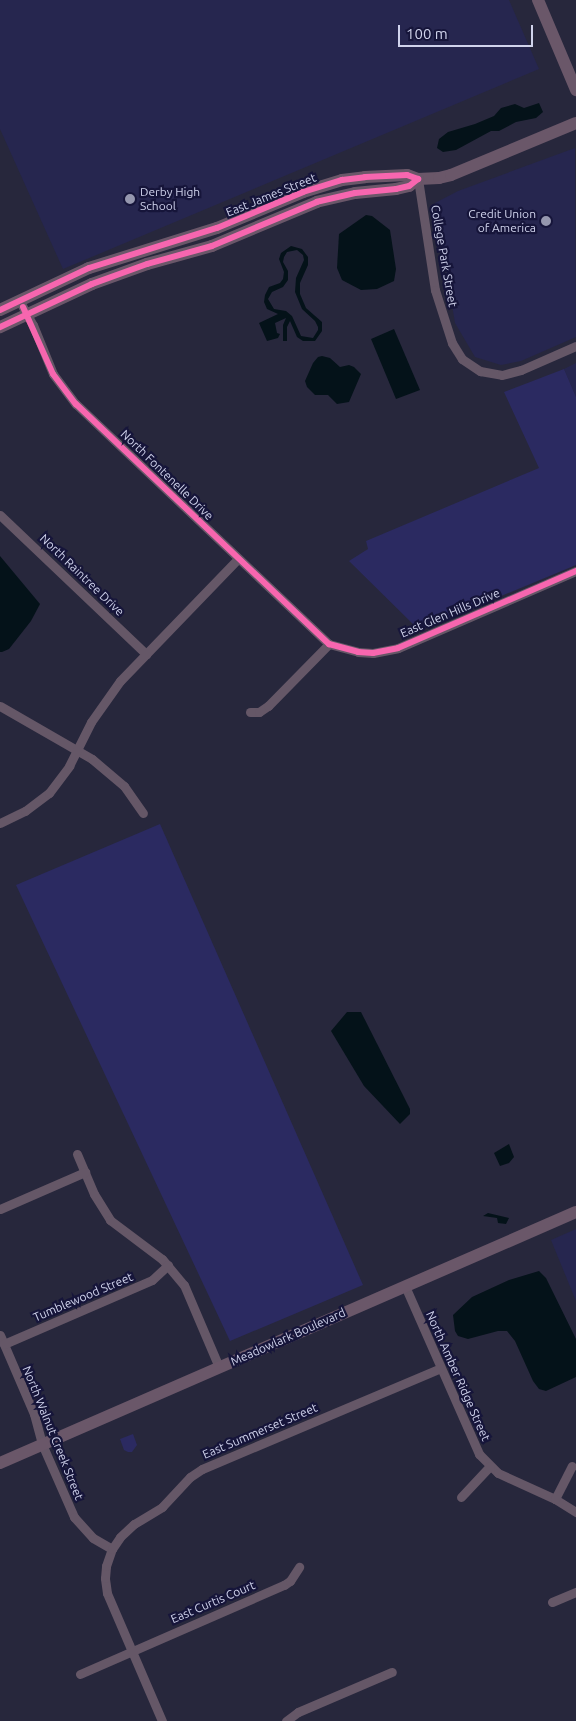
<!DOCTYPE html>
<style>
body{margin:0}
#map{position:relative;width:576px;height:1721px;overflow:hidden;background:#27273c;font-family:Ubuntu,sans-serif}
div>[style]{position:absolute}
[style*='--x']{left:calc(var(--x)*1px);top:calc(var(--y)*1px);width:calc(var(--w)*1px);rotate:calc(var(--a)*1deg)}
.built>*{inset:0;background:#26264f}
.green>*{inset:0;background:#2b2a61}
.water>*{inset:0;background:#041219}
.street>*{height:9px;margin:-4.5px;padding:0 4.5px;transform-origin:4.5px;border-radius:4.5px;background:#655767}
.secondary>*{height:12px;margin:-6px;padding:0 6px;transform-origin:6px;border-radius:6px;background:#6a5769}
.cycleway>*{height:6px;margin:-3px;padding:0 3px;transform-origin:3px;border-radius:3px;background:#f766af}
.dots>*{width:14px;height:14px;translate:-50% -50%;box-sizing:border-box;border:2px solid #16153a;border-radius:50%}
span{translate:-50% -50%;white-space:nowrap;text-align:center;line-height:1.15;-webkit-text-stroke:4.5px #16153a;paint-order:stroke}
.poi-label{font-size:12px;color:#d0d3ec}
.left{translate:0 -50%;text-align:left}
.right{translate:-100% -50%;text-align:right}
.street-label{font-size:12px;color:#d0d3ec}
.scale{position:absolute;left:398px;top:25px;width:135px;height:22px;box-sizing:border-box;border:2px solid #d0d3ec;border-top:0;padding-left:6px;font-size:15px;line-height:18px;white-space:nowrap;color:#d0d3ec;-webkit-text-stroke:4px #16153a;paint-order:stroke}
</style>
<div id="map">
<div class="built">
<i style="clip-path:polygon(0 0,509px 0,539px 69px,63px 269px,0 129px)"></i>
<i style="clip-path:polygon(575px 148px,576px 337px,521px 361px,501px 365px,475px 357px,455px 323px,435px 203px,458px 191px)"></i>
<i style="clip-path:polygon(576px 363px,576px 397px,564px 369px)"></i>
<i style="clip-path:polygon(576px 1229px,576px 1301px,551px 1240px)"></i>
</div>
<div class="green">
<i style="clip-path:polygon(564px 369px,576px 397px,576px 565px,419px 630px,349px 561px,368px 549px,366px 541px,539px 468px,504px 392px)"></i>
<i style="clip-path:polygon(160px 824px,363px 1285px,230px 1341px,16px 885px)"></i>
<i style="clip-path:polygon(133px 1434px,137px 1445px,132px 1452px,128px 1452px,124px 1450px,120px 1439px)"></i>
</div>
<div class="water">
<i style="clip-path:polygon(539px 103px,543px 112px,536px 118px,516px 122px,499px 131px,491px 131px,456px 150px,443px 152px,437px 148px,439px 139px,448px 132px,475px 124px,494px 116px,501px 108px,515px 104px,524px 108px)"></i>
<i style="clip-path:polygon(366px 215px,372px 216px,390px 230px,396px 269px,394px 281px,377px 289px,361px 290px,342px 280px,337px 268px,339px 234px)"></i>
<i style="clip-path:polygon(evenodd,291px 246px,302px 249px,308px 257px,308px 265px,300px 283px,300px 294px,306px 308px,322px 322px,322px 331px,315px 341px,303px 341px,297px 337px,290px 321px,287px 327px,287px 341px,283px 341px,283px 325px,286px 318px,275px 323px,277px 333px,280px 334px,278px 338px,267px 341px,259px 323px,278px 314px,267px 309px,264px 302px,265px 295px,269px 287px,280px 283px,283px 279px,284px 272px,279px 259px,281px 253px,291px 246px,297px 250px,303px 255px,304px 260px,296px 278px,295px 292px,302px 309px,315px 321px,318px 327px,318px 330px,313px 338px,301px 336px,292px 316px,286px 311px,274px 309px,268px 299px,272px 292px,283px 287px,288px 280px,288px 271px,283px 262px,284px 257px,287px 252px,297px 250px)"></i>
<i style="clip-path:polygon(394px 329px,420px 390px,396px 399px,371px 339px)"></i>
<i style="clip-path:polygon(322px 356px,330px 358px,340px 367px,349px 365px,354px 367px,361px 374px,349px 402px,337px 404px,328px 395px,315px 395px,307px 387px,305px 381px,313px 363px,318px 357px)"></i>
<i style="clip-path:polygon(0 556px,40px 604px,31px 621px,9px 649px,2px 652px,0 652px)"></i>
<i style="clip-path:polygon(347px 1012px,361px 1012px,410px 1109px,410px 1114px,400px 1124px,364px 1086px,331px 1031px)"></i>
<i style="clip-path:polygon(509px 1144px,514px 1157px,509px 1163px,500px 1166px,494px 1153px)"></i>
<i style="clip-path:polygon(488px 1213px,509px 1218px,506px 1224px,498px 1223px,497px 1218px,483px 1216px)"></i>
<i style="clip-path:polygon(539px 1271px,546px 1278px,576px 1339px,576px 1377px,546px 1391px,539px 1389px,533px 1381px,515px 1341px,507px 1331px,498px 1331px,468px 1339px,458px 1336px,455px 1331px,453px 1315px,472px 1297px,509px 1280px)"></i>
</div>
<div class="street">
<i style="--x:418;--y:179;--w:112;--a:81.3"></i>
<i style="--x:435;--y:290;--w:56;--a:72.2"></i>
<i style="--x:452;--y:343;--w:19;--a:58"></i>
<i style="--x:462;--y:359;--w:22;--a:34"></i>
<i style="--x:480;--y:371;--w:22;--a:10"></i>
<i style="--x:502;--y:375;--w:20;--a:-15"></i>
<i style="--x:521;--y:370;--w:60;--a:-23.6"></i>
<i style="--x:19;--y:300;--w:29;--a:61"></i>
<i style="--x:33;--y:325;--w:53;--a:67.8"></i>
<i style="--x:53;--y:374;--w:38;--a:53"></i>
<i style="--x:76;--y:404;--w:349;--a:43.5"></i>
<i style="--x:329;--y:644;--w:30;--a:15"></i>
<i style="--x:358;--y:652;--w:15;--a:4"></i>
<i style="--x:373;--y:653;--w:25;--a:-11"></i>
<i style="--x:398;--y:648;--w:194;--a:-23.4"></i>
<i style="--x:0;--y:515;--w:202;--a:43.6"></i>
<i style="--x:0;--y:706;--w:106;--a:29.9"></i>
<i style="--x:92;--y:759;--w:42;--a:40.2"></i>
<i style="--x:124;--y:786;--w:33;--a:55"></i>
<i style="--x:250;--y:712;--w:9;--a:0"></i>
<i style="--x:259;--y:712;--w:11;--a:-34"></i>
<i style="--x:268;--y:706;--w:87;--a:-45.5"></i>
<i style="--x:0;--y:823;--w:28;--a:-26"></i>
<i style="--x:25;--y:811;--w:30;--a:-37"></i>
<i style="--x:49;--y:793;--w:34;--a:-53"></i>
<i style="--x:69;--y:766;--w:49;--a:-63.4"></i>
<i style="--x:91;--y:722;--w:50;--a:-54.7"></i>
<i style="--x:120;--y:681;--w:170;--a:-46"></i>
<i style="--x:77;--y:1154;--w:43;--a:67"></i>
<i style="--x:94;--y:1194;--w:31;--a:58"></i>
<i style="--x:110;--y:1220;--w:65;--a:36.9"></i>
<i style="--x:162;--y:1259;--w:34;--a:50"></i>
<i style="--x:184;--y:1285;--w:89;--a:66.9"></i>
<i style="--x:0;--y:1209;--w:93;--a:-23.5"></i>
<i style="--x:405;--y:1286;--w:184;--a:66.2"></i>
<i style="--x:479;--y:1454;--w:27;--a:45"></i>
<i style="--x:498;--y:1473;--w:63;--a:24.5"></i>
<i style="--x:555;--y:1499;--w:25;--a:32"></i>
<i style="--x:0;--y:1335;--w:86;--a:66.7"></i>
<i style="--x:34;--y:1414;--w:31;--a:75"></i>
<i style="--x:42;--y:1444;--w:80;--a:66.3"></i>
<i style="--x:74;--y:1517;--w:28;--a:48"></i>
<i style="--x:93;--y:1538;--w:22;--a:30"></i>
<i style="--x:4;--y:1344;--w:161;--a:-23.4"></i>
<i style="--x:152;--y:1280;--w:22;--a:-43"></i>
<i style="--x:461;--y:1497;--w:42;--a:-46.9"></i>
<i style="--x:555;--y:1499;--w:37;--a:-63"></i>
<i style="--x:552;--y:1602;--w:26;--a:-23"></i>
<i style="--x:80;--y:1674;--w:223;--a:-23.6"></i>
<i style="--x:284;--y:1585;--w:7;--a:-34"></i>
<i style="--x:290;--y:1581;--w:17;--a:-57"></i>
<i style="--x:162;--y:1721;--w:139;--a:-113.3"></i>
<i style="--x:107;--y:1593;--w:15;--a:-98"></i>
<i style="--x:105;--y:1578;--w:12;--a:-85"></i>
<i style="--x:106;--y:1566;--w:18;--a:-71"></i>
<i style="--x:112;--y:1549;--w:14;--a:-56"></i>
<i style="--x:120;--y:1537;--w:19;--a:-43"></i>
<i style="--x:134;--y:1524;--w:33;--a:-31"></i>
<i style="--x:162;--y:1507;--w:41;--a:-47"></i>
<i style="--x:190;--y:1477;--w:14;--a:-34"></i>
<i style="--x:202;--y:1469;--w:259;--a:-22.9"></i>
<i style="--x:286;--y:1721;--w:15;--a:-37"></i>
<i style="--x:298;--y:1712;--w:102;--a:-23.1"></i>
</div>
<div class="secondary">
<i style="--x:538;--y:0;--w:98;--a:67.1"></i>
<i style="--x:418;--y:179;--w:21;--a:-3"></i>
<i style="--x:439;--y:178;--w:12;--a:-14"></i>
<i style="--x:451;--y:175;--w:135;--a:-22.6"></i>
<i style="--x:0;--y:310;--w:98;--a:-25.3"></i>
<i style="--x:89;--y:268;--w:134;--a:-17.4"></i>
<i style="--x:217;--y:228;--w:93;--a:-22.7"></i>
<i style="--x:303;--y:192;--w:41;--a:-17.1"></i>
<i style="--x:342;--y:180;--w:23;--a:-7"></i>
<i style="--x:365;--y:177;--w:42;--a:-2.7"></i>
<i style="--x:407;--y:175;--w:12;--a:20"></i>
<i style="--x:418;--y:179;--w:11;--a:142"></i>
<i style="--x:409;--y:186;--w:13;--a:167"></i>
<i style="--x:396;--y:189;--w:41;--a:174.4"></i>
<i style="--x:355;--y:193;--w:39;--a:167"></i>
<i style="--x:317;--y:202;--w:114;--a:157.3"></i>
<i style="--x:212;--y:246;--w:67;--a:164.5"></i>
<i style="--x:147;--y:264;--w:59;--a:160"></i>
<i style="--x:92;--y:284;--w:102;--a:154.9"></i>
<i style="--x:0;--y:1463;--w:628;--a:-23.55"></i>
</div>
<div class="cycleway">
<i style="--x:23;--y:307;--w:73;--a:65.9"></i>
<i style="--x:53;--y:374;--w:38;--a:53"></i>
<i style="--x:76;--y:404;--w:349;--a:43.5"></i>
<i style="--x:329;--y:644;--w:30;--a:15"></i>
<i style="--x:358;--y:652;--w:15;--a:4"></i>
<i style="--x:373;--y:653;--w:25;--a:-11"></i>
<i style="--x:398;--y:648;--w:194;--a:-23.4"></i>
<i style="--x:0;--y:310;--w:98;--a:-25.3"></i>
<i style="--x:89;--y:268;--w:134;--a:-17.4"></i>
<i style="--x:217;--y:228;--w:93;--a:-22.7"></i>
<i style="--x:303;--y:192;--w:41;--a:-17.1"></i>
<i style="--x:342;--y:180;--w:23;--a:-7"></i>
<i style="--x:365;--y:177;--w:42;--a:-2.7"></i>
<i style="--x:407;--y:175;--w:12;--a:20"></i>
<i style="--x:418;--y:179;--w:11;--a:142"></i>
<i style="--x:409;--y:186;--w:13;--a:167"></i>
<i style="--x:396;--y:189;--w:41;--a:174.4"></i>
<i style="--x:355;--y:193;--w:39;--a:167"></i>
<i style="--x:317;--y:202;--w:114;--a:157.3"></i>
<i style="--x:212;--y:246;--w:67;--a:164.5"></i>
<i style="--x:147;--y:264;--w:59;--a:160"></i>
<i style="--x:92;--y:284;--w:102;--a:154.9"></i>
</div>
<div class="dots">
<i style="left:130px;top:199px;background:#9597ae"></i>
<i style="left:546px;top:221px;background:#9597ae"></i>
</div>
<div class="poi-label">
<span class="left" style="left:140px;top:199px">Derby High<br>School</span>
<span class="right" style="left:536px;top:221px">Credit Union<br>of America</span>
</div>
<div class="street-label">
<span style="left:271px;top:195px;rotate:-22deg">East James Street</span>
<span style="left:444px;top:256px;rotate:80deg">College Park Street</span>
<span style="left:167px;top:475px;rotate:44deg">North Fontenelle Drive</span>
<span style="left:82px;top:575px;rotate:44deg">North Raintree Drive</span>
<span style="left:450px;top:613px;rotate:-23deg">East Glen Hills Drive</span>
<span style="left:83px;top:1297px;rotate:-23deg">Tumblewood Street</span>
<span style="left:288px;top:1337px;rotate:-24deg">Meadowlark Boulevard</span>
<span style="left:458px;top:1376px;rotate:66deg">North Amber Ridge Street</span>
<span style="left:260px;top:1431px;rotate:-23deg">East Summerset Street</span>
<span style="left:53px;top:1433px;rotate:68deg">North Walnut Creek Street</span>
<span style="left:213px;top:1602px;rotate:-23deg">East Curtis Court</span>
</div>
<div class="scale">100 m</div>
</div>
